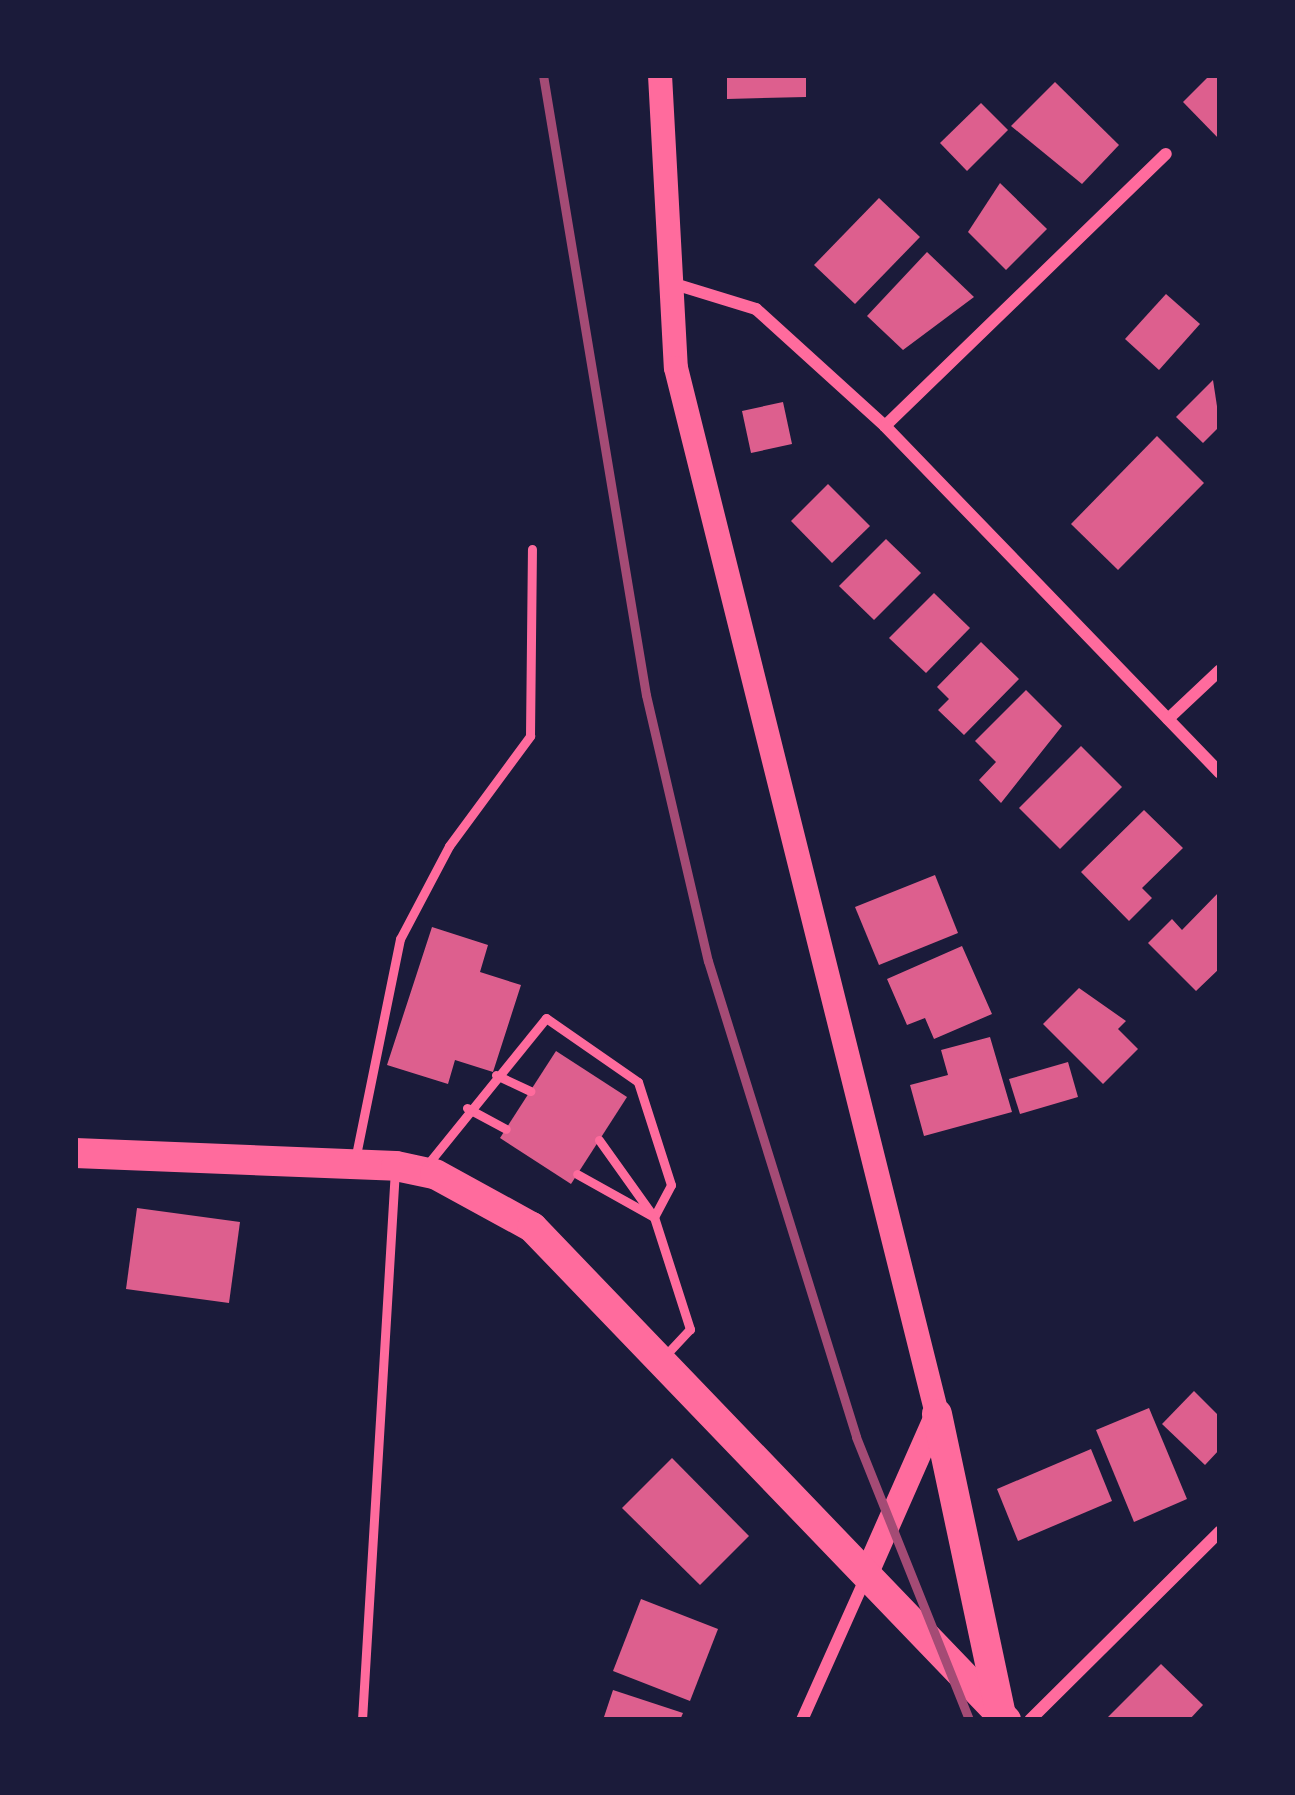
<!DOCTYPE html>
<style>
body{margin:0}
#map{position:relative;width:1295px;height:1795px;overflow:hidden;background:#1b1b3a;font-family:"Varela Round",sans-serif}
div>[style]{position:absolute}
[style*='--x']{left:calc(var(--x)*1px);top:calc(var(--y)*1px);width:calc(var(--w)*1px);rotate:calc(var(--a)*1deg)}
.building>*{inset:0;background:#dd5f8e}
.service>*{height:9px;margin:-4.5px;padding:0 4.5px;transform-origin:4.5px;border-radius:4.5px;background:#ff6b9d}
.minor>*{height:12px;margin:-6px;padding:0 6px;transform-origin:6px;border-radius:6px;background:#ff6b9d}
.secondary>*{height:24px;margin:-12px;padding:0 12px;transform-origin:12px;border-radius:12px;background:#ff6b9d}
.primary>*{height:30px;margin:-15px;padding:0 15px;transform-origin:15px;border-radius:15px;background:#ff6b9d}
.rail>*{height:9px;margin:-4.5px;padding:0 4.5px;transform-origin:4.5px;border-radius:4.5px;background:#a44b75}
span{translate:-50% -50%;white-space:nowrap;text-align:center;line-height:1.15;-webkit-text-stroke:10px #1b1b3a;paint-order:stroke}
.frame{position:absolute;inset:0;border:78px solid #1b1b3a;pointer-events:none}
</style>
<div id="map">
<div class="building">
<i style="clip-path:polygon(727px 75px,806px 75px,806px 97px,727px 99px)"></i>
<i style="clip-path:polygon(1210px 75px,1220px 75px,1220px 140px,1183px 102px)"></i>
<i style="clip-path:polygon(1055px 82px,1119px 145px,1082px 184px,1011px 126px)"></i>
<i style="clip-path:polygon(981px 103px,1008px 130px,967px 171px,940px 143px)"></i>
<i style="clip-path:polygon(1000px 183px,1047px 229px,1006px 270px,968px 232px)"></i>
<i style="clip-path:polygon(879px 198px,920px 237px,855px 304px,814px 265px)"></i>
<i style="clip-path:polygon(927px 252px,974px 297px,903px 350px,867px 316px)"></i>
<i style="clip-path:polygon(1166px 294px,1200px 324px,1159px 370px,1125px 339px)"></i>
<i style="clip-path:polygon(1213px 380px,1220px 426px,1203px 443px,1176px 417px)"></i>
<i style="clip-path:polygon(783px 402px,792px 444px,751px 453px,742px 411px)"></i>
<i style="clip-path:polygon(1157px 436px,1204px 483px,1118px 570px,1071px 524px)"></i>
<i style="clip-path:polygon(828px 484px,870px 526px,832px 563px,791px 521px)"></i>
<i style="clip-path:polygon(886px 539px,921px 573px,874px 620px,839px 586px)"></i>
<i style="clip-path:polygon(934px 593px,970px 628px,926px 673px,889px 638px)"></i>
<i style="clip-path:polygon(981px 642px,1019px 679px,964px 735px,938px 710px,949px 699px,937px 687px)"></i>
<i style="clip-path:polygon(1026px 690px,1062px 726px,1001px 803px,979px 780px,996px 762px,975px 741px)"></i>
<i style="clip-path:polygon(1081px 746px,1122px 787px,1060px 849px,1019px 808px)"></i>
<i style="clip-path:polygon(1144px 810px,1183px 848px,1142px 888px,1152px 898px,1129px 921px,1081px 872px)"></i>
<i style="clip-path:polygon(935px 875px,958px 933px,879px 965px,855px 907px)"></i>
<i style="clip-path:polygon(1220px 891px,1220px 968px,1196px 991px,1148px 943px,1172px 919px,1182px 930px)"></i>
<i style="clip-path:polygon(432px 927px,488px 945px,480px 972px,521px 985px,493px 1072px,455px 1060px,448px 1084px,387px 1065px)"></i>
<i style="clip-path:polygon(962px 946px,992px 1014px,934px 1039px,925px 1018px,907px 1025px,887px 979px)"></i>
<i style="clip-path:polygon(1079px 988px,1126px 1021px,1118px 1029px,1138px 1049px,1103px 1084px,1043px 1024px)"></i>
<i style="clip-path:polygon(990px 1037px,1012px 1112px,924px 1136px,910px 1085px,948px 1075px,941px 1050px)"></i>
<i style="clip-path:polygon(556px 1051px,627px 1097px,571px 1184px,500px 1138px)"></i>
<i style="clip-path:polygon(1068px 1062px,1078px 1097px,1020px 1114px,1009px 1079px)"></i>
<i style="clip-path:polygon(137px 1208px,240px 1222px,229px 1303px,126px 1289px)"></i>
<i style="clip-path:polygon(1194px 1391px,1220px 1417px,1220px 1449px,1205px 1465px,1162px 1424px)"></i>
<i style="clip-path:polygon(1149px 1408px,1187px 1499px,1134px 1522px,1096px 1430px)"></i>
<i style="clip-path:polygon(1091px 1449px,1112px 1501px,1018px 1541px,997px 1489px)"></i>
<i style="clip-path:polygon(672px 1458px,749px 1536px,700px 1585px,622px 1508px)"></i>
<i style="clip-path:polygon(641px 1599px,718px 1629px,690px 1701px,613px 1671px)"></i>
<i style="clip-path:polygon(1161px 1664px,1203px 1705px,1189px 1720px,1105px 1720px)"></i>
<i style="clip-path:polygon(613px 1690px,683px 1713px,680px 1720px,603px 1720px)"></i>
</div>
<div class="service">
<i style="--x:496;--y:1075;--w:38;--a:25"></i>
<i style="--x:467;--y:1108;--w:44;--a:28.3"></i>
<i style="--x:599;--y:1140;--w:95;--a:54.5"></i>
<i style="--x:654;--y:1217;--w:118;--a:72.2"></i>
<i style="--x:690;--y:1329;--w:38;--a:133"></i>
<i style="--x:355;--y:1160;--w:226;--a:-78.5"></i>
<i style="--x:400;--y:939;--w:105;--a:-62.2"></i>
<i style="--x:449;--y:846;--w:137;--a:-53.6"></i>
<i style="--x:530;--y:736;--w:187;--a:-89.4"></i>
<i style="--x:427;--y:1165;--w:189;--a:-51"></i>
<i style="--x:546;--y:1018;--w:112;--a:34.8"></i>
<i style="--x:638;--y:1082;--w:108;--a:72.2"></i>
<i style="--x:671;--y:1185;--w:36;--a:118"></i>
<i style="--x:654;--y:1217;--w:88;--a:-150.8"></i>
<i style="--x:362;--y:1720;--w:552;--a:-86.57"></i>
</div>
<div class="minor">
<i style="--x:668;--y:282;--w:92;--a:17.1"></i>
<i style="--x:756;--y:309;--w:174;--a:42.2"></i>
<i style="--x:885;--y:426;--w:482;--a:46"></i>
<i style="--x:885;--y:426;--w:391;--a:-44.1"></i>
<i style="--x:1168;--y:719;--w:71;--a:-43.3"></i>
<i style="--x:802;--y:1720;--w:159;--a:-65.9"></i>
<i style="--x:1030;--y:1720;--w:268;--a:-44.8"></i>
</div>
<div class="secondary">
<i style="--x:660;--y:75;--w:293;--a:86.9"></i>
<i style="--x:676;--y:368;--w:1078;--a:75.99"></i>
<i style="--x:937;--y:1414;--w:174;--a:113.8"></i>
</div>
<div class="primary">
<i style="--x:75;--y:1153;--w:321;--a:2.3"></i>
<i style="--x:396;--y:1166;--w:40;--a:12"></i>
<i style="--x:435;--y:1174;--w:111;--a:28.7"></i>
<i style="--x:532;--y:1227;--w:684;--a:46.13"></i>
<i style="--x:937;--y:1414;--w:309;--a:78"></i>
</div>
<div class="rail">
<i style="--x:543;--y:75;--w:628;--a:80.57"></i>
<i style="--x:646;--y:695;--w:273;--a:76.9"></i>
<i style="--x:708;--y:961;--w:498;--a:72.7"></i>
<i style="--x:856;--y:1437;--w:305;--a:68.2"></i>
</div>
<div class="frame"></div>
</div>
